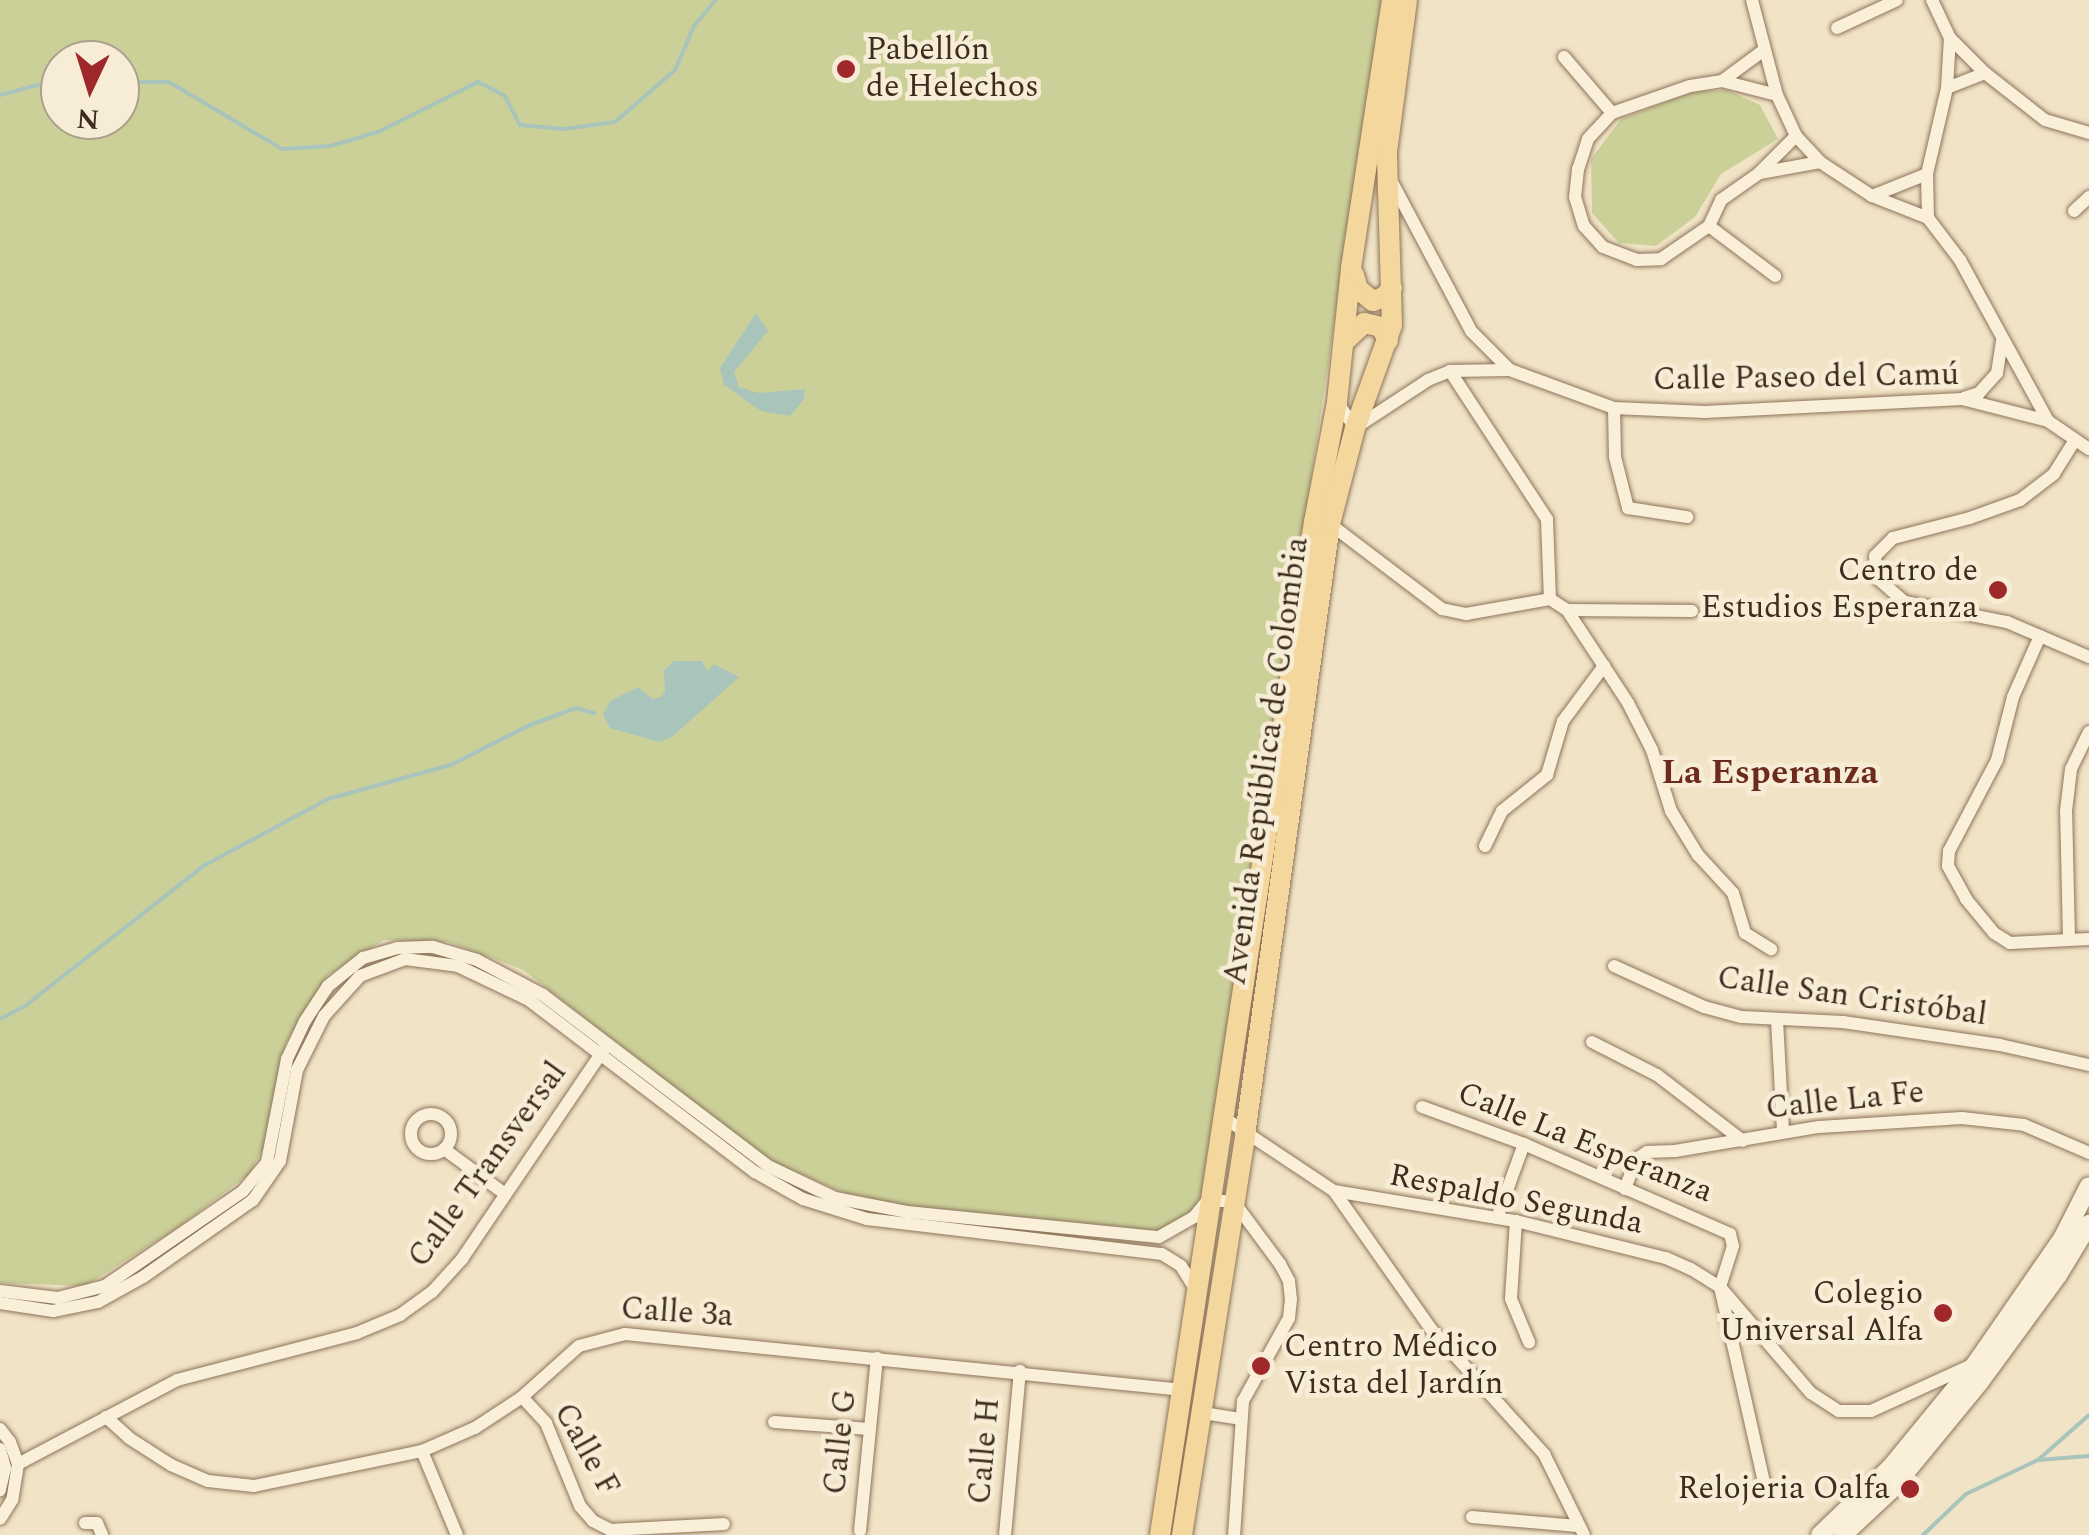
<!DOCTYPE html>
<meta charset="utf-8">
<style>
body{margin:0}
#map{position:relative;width:2089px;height:1535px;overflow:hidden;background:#f1e3c6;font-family:Spectral,serif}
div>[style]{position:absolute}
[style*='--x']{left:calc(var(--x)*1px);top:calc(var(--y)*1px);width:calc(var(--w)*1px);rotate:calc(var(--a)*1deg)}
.green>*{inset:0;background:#cbd099}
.water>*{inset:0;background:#a8c4bb}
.stream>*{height:4px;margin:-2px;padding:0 2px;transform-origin:2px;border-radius:2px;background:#a8c4bb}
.roads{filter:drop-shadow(0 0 2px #8d745b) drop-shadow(0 0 2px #8d745b)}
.minor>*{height:12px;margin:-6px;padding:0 6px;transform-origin:6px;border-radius:6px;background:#faf0da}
.minor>.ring{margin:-6px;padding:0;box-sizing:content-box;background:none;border:12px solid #faf0da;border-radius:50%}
.secondary>*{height:18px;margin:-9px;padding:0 9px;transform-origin:9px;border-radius:9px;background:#faf0da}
.primary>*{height:20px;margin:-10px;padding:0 10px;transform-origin:10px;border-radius:10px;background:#f4d79d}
.dots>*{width:28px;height:28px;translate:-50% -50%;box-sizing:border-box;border:5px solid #f7edd6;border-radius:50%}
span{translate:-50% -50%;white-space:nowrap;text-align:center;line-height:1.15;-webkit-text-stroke:9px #f7edd6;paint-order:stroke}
.poi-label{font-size:32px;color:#3d2d1f}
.left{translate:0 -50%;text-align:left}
.right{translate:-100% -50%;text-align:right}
.street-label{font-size:32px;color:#3d2d1f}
.neighbourhood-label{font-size:35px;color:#6c2b1c;font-weight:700}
.north{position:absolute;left:40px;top:40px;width:100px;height:100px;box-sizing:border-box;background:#f7edd6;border:2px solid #ada08d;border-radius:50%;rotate:184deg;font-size:28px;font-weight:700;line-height:40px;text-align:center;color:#3d2d1f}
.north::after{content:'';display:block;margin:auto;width:35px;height:45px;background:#9f282b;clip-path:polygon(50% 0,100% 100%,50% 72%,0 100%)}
</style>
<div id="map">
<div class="green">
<i style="clip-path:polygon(evenodd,0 0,1382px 0,1205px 1195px,1189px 1215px,1159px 1232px,1014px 1222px,856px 1198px,770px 1161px,523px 970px,449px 942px,384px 940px,328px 975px,285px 1045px,266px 1144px,249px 1174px,177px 1228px,85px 1286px,0 1283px,0 0,60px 60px,120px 60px,120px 120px,60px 120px,60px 60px)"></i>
<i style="clip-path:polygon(1727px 90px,1760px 105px,1778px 139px,1721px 174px,1695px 217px,1656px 246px,1619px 243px,1592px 213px,1591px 159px,1621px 119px,1693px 92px)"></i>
</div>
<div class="water">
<i style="clip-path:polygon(756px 313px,768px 331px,734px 372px,739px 387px,759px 393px,805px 389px,804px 399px,790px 416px,761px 411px,724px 385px,720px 368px)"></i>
<i style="clip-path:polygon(674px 661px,702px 661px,707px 671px,714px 664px,739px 677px,672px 737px,659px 742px,610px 728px,603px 715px,610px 701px,638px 687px,653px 699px,661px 697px,665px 692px,664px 670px)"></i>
</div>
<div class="stream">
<i style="--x:120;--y:82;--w:49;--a:0"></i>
<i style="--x:169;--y:82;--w:131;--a:30.7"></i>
<i style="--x:282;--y:149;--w:48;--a:-3.6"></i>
<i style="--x:330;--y:146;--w:50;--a:-16.3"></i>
<i style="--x:378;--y:132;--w:112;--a:-26.6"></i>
<i style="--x:478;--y:82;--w:30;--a:27"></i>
<i style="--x:505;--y:96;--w:33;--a:63"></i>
<i style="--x:520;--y:125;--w:44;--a:5.2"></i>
<i style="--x:564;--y:129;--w:51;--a:-7.8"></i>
<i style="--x:615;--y:122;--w:79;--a:-40.9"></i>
<i style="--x:675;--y:70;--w:48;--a:-66.6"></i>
<i style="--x:694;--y:26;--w:34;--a:-50"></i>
<i style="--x:0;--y:95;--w:62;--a:-14.9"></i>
<i style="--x:0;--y:1019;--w:28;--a:-27"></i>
<i style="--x:25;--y:1006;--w:229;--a:-38.1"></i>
<i style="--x:205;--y:865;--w:140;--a:-28.2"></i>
<i style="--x:328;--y:799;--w:128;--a:-15.5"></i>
<i style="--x:451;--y:765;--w:89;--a:-26.9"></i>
<i style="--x:530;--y:725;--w:49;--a:-20.3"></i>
<i style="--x:576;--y:708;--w:19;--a:16"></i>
<i style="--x:2038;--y:1460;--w:51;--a:-4.5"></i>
<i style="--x:1923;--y:1535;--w:59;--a:-43.6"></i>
<i style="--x:1966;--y:1494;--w:80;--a:-25.3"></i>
<i style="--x:2038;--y:1460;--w:68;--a:-41.4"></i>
</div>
<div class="roads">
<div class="minor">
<i style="--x:1752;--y:0;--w:98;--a:75.3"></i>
<i style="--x:1777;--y:95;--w:45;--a:65.1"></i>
<i style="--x:1796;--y:136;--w:35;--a:47"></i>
<i style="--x:1820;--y:162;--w:62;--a:33.2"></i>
<i style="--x:1872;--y:196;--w:60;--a:21.4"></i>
<i style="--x:1928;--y:218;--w:53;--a:52.7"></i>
<i style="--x:1960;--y:260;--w:183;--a:61.3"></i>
<i style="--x:1932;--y:0;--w:42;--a:64.7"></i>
<i style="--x:1950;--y:38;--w:49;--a:45"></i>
<i style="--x:1985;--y:73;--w:76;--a:38.1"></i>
<i style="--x:2045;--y:120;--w:46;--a:16.5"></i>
<i style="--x:1837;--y:28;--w:66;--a:-25"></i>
<i style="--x:1564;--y:57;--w:74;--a:49.4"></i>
<i style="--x:1722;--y:81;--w:52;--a:-36.4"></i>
<i style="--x:1947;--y:88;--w:41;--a:-21.5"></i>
<i style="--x:1777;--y:95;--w:57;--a:-165.7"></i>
<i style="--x:1722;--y:81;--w:32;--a:171"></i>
<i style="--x:1690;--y:86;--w:83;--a:160.9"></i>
<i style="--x:1612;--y:113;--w:35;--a:133"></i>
<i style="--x:1588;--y:139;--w:32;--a:108"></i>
<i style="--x:1578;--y:169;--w:28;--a:96"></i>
<i style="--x:1575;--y:197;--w:30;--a:73"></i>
<i style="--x:1584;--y:226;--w:28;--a:48"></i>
<i style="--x:1603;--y:247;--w:36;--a:21"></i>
<i style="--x:1637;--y:260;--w:24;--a:-2"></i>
<i style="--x:1661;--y:259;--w:58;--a:-34.5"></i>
<i style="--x:1709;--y:226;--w:29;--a:-65"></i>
<i style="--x:1721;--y:200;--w:45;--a:-35.1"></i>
<i style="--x:1758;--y:174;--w:54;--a:-45"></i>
<i style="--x:1760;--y:173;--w:61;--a:-10.4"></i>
<i style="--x:1393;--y:184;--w:166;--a:62"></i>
<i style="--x:1471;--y:331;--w:55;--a:45"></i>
<i style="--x:1872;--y:196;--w:59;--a:-21.8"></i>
<i style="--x:2074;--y:211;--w:21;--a:-43"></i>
<i style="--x:1928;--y:218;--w:44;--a:-91.3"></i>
<i style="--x:1927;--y:174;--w:88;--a:-76.9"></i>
<i style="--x:1947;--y:88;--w:50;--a:-86.6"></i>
<i style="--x:1709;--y:226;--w:83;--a:37.1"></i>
<i style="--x:1450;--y:371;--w:177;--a:56.8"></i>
<i style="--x:1547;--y:519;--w:80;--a:87.9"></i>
<i style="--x:1964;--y:398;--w:16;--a:-18"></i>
<i style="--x:1979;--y:393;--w:27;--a:-48"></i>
<i style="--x:1997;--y:373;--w:32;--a:-81"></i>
<i style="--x:1337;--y:402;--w:32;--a:55"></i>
<i style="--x:1355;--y:428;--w:87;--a:-33.3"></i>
<i style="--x:1428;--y:380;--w:24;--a:-22"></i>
<i style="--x:1450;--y:371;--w:60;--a:-1"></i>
<i style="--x:1510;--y:370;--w:111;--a:20.1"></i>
<i style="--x:1614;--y:408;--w:91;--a:2.5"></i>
<i style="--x:1705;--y:412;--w:257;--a:-2.9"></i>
<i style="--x:1962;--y:399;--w:89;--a:14.3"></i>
<i style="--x:2048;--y:421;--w:50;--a:34.3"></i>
<i style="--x:1614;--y:408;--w:49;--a:88.8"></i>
<i style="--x:1615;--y:457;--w:53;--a:75.7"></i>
<i style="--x:1628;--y:508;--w:60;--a:8.7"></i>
<i style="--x:2075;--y:440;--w:40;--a:122"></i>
<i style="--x:2054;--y:474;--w:43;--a:142.6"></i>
<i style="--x:2020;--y:500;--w:53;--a:160.2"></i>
<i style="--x:1970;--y:518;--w:80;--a:165.4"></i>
<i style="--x:1893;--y:538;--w:25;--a:135"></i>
<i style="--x:1875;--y:556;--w:22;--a:85"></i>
<i style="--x:1877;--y:578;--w:37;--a:41"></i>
<i style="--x:1905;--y:602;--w:104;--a:11.1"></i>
<i style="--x:2007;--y:622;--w:89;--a:23.1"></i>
<i style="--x:1330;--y:524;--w:141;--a:37.2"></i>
<i style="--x:1442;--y:609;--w:25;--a:12"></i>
<i style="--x:1466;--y:614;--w:85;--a:-10.1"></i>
<i style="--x:1550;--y:599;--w:20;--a:33"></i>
<i style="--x:1567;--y:610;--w:111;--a:56.7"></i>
<i style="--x:1628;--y:703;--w:53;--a:62.9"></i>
<i style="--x:1652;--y:750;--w:64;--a:72.7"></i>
<i style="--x:1671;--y:811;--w:52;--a:58.5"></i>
<i style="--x:1698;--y:855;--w:52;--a:47.4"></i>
<i style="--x:1733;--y:893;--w:42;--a:73.3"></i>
<i style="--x:1745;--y:933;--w:31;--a:32"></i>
<i style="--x:1567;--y:610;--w:125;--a:0.5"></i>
<i style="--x:2040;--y:636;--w:67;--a:113.9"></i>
<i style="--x:2013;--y:697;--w:65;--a:104.3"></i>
<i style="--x:1997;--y:760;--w:103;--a:117.8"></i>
<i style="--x:1949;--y:851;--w:15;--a:94"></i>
<i style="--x:1948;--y:866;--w:38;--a:61"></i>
<i style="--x:1966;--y:899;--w:44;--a:50.5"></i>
<i style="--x:1994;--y:933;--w:19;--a:32"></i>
<i style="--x:2010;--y:943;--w:79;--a:-2.9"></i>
<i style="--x:1485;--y:846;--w:39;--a:-64"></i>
<i style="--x:1502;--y:811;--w:58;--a:-38.7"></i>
<i style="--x:1547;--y:775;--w:56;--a:-73.5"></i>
<i style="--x:1563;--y:721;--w:69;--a:-53.3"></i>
<i style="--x:2069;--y:939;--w:128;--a:-91.3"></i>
<i style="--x:2066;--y:811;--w:42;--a:-83.2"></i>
<i style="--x:2071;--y:769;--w:41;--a:-64.1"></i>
<i style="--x:1614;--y:966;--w:99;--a:24.5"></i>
<i style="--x:1704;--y:1007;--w:39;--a:15"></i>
<i style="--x:1742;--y:1017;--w:101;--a:2.8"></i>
<i style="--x:1843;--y:1022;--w:159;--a:8.3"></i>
<i style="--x:2000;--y:1045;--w:91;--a:12.7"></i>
<i style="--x:1777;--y:1020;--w:112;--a:86.9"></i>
<i style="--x:1592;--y:1042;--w:73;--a:26.9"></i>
<i style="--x:1657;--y:1075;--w:108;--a:37.5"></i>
<i style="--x:1422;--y:1107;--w:109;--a:19.9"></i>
<i style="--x:1524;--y:1144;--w:225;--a:23.6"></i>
<i style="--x:1730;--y:1234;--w:12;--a:76"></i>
<i style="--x:1733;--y:1246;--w:43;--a:107.6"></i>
<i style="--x:1720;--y:1287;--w:205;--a:77.3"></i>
<i class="ring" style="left:411px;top:1114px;width:28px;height:28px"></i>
<i style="--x:1223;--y:1117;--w:133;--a:33.7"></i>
<i style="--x:1334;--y:1191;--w:169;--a:54.9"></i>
<i style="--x:1431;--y:1329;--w:169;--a:47.9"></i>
<i style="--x:1544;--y:1454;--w:90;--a:63.7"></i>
<i style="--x:444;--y:1149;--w:76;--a:36.4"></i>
<i style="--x:1625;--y:1189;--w:32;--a:-70"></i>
<i style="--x:1636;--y:1159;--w:13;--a:-32"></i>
<i style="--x:1647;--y:1152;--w:28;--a:-2"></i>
<i style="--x:1675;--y:1151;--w:146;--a:-9.5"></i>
<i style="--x:1819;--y:1127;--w:143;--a:-3.6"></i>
<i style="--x:1962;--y:1118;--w:62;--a:6.4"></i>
<i style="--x:2024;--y:1125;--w:71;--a:23.3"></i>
<i style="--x:1334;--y:1191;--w:184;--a:9.4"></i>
<i style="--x:1516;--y:1221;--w:154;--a:13.9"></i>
<i style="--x:1666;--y:1258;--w:27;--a:24"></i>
<i style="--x:1691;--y:1269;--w:34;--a:32"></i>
<i style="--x:1720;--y:1287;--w:140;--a:49.4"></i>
<i style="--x:1811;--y:1393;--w:33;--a:33"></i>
<i style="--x:1839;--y:1411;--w:32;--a:0"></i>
<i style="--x:1871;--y:1411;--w:111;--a:-24.5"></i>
<i style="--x:1497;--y:1218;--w:79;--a:-70"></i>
<i style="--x:1516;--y:1221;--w:78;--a:93.7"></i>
<i style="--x:1511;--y:1299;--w:47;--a:67.3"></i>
<i style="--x:0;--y:1291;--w:58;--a:6.9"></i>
<i style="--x:58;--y:1298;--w:49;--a:-14.3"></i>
<i style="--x:105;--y:1286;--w:168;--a:-34.5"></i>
<i style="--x:243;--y:1191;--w:38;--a:-50"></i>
<i style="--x:267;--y:1162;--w:105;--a:-79"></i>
<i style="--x:287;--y:1059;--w:42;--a:-64.7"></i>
<i style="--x:305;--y:1021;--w:42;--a:-56.7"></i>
<i style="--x:328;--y:986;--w:45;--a:-38.7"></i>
<i style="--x:363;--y:958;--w:35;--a:-16"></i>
<i style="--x:397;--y:948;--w:36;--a:-2"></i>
<i style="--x:433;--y:947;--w:46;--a:16.5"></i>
<i style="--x:477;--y:960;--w:75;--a:27.9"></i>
<i style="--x:543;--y:995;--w:285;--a:37.2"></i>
<i style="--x:770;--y:1167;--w:72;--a:25.5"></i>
<i style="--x:835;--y:1198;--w:73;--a:11"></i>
<i style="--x:907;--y:1212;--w:253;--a:5.7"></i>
<i style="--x:1159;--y:1237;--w:40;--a:-29.7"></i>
<i style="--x:1194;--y:1217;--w:22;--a:-51"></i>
<i style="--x:1208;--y:1200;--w:26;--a:4"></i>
<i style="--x:1234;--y:1202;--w:77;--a:53.4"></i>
<i style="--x:1280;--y:1264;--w:19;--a:62"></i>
<i style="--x:1289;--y:1281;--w:18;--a:84"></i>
<i style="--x:1291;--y:1299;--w:19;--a:96"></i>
<i style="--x:1289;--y:1318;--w:95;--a:119"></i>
<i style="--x:1243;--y:1401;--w:134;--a:93.8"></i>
<i style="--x:0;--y:1303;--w:54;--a:8.6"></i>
<i style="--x:53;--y:1311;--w:46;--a:-11.3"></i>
<i style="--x:98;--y:1302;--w:51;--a:-29.1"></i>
<i style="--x:143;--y:1277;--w:134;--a:-35"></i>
<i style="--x:253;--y:1200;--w:47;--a:-55.3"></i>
<i style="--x:280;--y:1161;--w:93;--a:-79.4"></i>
<i style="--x:297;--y:1070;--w:60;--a:-63.4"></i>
<i style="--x:324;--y:1016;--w:54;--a:-48"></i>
<i style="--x:360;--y:976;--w:48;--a:-20.7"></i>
<i style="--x:405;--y:959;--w:53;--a:7.5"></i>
<i style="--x:458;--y:966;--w:79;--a:25.6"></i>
<i style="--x:529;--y:1000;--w:284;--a:37.3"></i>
<i style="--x:755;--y:1172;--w:55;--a:29.4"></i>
<i style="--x:803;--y:1199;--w:67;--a:17.4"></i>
<i style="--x:867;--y:1219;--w:297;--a:6.8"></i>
<i style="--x:1162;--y:1254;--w:22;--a:32"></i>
<i style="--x:1181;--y:1266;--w:28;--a:58"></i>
<i style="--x:522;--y:1397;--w:35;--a:47"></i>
<i style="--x:546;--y:1423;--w:90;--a:67.7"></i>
<i style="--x:580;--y:1506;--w:20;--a:49"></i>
<i style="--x:593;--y:1521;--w:20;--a:27"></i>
<i style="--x:611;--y:1530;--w:113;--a:-3"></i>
<i style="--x:1203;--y:1413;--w:36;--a:9"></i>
<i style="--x:106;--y:1417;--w:31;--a:42"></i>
<i style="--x:129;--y:1438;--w:50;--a:32.7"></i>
<i style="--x:171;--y:1465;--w:40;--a:23.4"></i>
<i style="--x:208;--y:1481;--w:46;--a:6.2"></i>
<i style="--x:254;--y:1486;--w:172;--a:-11.8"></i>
<i style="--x:422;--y:1451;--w:58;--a:-23.5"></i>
<i style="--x:475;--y:1428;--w:56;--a:-33.4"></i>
<i style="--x:522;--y:1397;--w:76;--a:-41.8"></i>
<i style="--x:579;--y:1346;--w:48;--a:-14.6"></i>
<i style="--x:625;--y:1334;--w:561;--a:5.73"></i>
<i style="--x:774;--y:1422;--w:96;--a:4.2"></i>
<i style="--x:0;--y:1429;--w:16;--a:52"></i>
<i style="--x:10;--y:1442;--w:23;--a:70"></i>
<i style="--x:18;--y:1464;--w:36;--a:99"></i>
<i style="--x:12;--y:1500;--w:22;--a:122"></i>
<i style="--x:0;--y:1449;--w:20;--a:75"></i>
<i style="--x:5;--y:1468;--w:23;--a:103"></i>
<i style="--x:422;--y:1451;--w:91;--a:67.4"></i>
<i style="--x:18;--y:1464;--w:180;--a:-27.8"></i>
<i style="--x:177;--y:1380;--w:186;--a:-14.6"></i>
<i style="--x:357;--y:1333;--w:47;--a:-22.7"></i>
<i style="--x:400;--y:1315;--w:39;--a:-36"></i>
<i style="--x:432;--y:1292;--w:45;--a:-47.7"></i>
<i style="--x:462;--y:1259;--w:254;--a:-55.9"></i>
<i style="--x:1472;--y:1517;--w:106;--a:4.9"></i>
<i style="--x:85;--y:1523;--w:12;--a:0"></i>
<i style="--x:97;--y:1523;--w:13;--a:67"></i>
<i style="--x:860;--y:1531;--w:174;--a:-84.4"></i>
<i style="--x:1005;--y:1535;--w:165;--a:-84.8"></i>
</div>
<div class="secondary">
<i style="--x:1820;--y:1535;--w:98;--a:-43.8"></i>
<i style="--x:1891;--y:1467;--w:134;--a:-50.7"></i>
<i style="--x:1976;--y:1363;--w:151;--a:-55.3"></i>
<i style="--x:2062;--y:1239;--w:59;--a:-63"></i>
<i style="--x:1843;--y:1535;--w:67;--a:-43.2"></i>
<i style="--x:1892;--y:1489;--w:137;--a:-50.6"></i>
<i style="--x:1979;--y:1383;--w:134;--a:-53.8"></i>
<i style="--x:2058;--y:1275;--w:60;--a:-58.7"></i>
</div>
<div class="primary">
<i style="--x:1354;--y:275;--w:15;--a:74"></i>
<i style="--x:1358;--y:289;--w:19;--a:39"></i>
<i style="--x:1373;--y:301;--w:12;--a:-20"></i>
<i style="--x:1384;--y:297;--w:12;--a:-48"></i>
<i style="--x:1346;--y:340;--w:25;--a:-43"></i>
<i style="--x:1364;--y:323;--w:17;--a:13"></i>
<i style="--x:1381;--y:327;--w:15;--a:62"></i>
<i style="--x:1160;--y:1535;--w:1025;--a:-81.36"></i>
<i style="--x:1314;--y:522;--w:122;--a:-79.1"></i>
<i style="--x:1337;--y:402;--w:135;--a:-84"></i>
<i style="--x:1351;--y:268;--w:271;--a:-81.3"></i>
<i style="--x:1182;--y:1535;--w:405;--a:-81"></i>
<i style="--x:1245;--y:1135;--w:617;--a:-82.08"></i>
<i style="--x:1330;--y:524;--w:99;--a:-75.4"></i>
<i style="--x:1355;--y:428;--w:109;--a:-70.2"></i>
<i style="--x:1392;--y:325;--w:173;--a:-91.7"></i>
<i style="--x:1387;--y:152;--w:153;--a:-82.5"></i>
</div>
</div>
<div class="dots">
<i style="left:846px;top:69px;background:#9f282b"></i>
<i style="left:1998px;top:590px;background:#9f282b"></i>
<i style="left:1943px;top:1313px;background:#9f282b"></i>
<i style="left:1261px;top:1366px;background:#9f282b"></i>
<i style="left:1910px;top:1489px;background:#9f282b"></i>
</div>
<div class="poi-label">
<span class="left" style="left:866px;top:69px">Pabellón<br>de Helechos</span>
<span class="right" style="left:1978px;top:590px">Centro de<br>Estudios Esperanza</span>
<span class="right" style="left:1923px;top:1313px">Colegio<br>Universal Alfa</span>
<span class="left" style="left:1284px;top:1366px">Centro Médico<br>Vista del Jardín</span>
<span class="right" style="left:1890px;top:1489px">Relojeria Oalfa</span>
</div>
<div class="street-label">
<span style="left:1806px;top:378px;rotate:-1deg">Calle Paseo del Camú</span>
<span style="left:1267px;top:761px;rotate:-82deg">Avenida República de Colombia</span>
<span style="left:1852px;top:997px;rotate:8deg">Calle San Cristóbal</span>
<span style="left:1845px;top:1101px;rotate:-6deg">Calle La Fe</span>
<span style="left:1585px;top:1143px;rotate:22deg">Calle La Esperanza</span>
<span style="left:488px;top:1165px;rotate:-54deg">Calle Transversal</span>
<span style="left:1516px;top:1200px;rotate:11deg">Respaldo Segunda</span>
<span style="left:677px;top:1313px;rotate:4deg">Calle 3a</span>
<span style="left:841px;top:1442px;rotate:-84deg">Calle G</span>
<span style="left:586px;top:1450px;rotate:61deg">Calle F</span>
<span style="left:985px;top:1451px;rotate:-85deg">Calle H</span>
</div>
<div class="neighbourhood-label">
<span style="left:1770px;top:773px">La Esperanza</span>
</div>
<div class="north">N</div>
</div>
